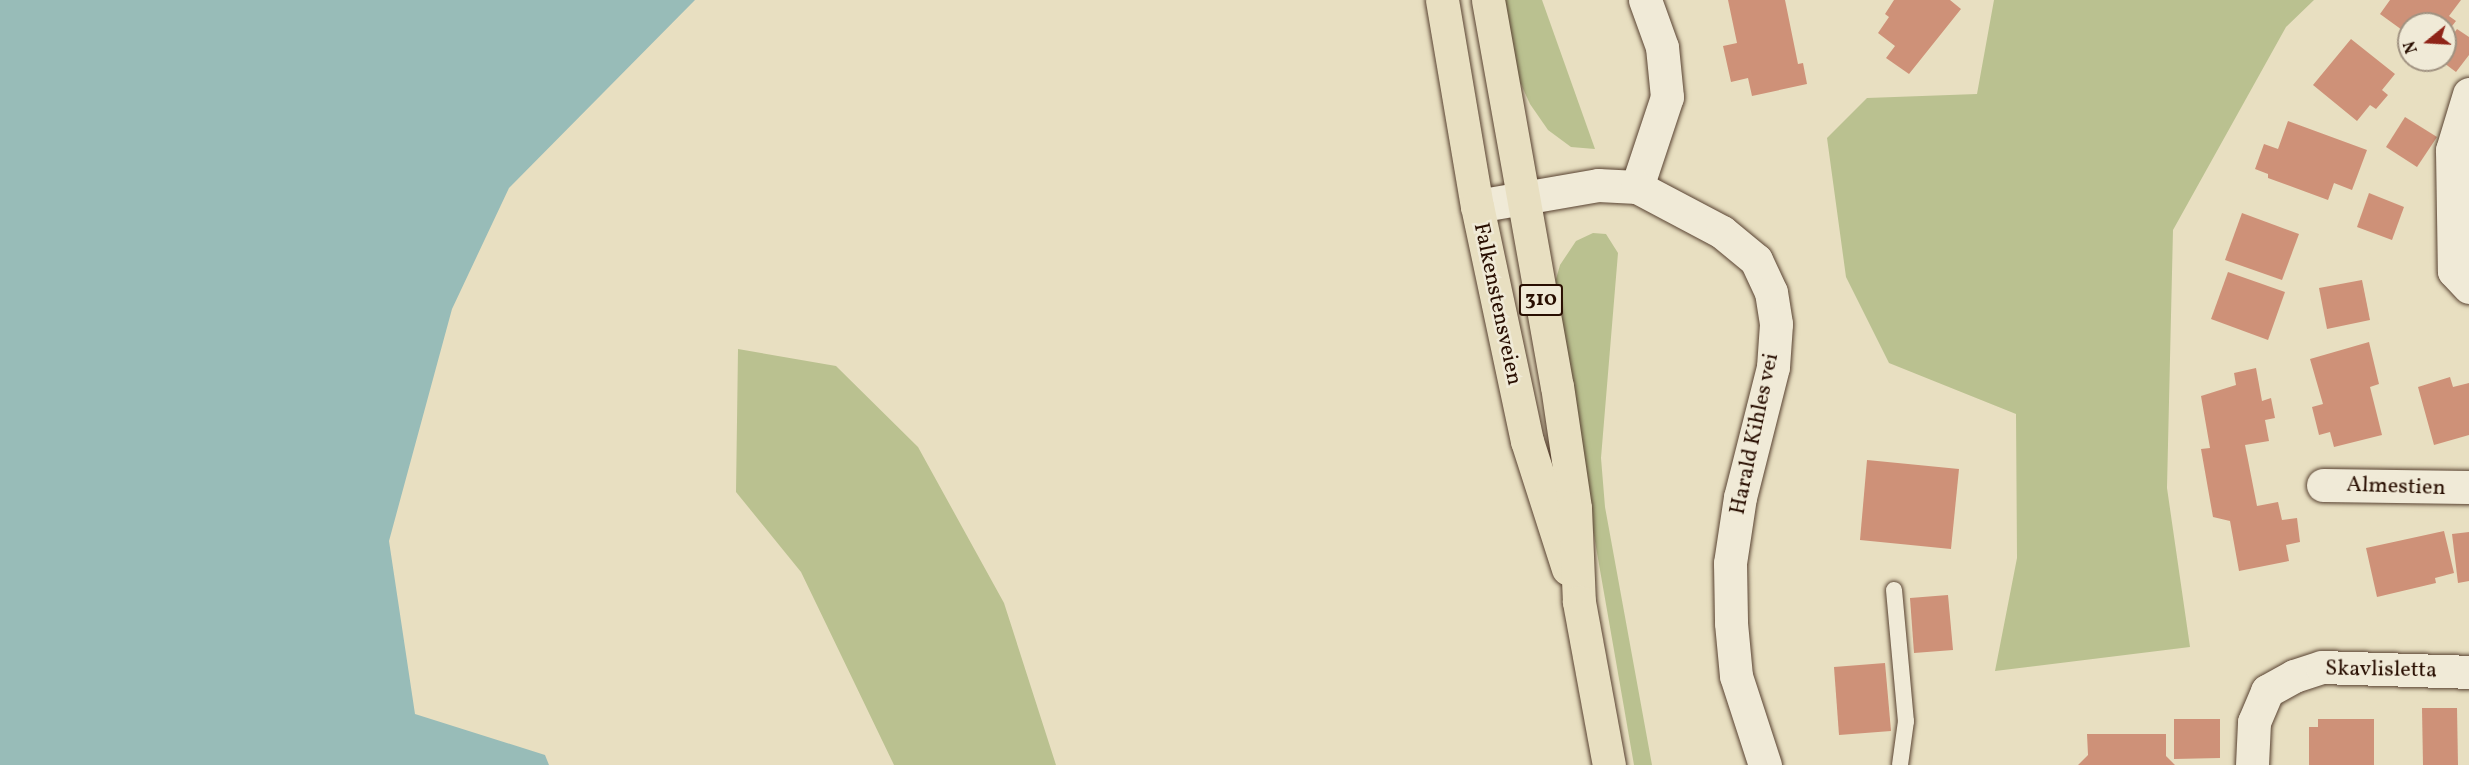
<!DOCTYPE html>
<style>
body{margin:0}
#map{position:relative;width:2469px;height:765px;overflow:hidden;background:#e8dfc1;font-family:Vollkorn,serif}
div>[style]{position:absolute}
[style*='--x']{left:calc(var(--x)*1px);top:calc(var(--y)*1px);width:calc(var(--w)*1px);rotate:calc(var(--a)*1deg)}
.green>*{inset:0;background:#bac190}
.water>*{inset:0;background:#98bcb8}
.building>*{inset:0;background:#ce9178}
.roads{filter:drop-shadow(0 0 2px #584231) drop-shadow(0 0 2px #584231)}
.lane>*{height:16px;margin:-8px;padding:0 8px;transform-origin:8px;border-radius:8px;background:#f0ead7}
.street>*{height:33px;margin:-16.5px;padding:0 16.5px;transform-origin:16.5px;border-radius:16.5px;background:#f0ead7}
.secondary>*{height:33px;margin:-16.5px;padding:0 16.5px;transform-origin:16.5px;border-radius:16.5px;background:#f0ead7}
.primary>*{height:33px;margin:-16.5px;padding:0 16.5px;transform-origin:16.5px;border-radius:16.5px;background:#e8dfc1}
span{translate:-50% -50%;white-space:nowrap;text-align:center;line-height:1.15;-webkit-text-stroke:5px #f0ead7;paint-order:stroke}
.shield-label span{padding:2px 4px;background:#f0ead7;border:2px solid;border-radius:4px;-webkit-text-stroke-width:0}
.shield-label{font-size:21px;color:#280e01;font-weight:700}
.street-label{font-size:22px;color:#280e01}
.north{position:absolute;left:2397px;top:12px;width:60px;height:60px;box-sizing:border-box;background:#f0ead7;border:2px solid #a09281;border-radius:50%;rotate:252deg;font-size:16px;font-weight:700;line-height:24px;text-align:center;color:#280e01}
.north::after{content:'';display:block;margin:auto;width:21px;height:27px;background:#8f2418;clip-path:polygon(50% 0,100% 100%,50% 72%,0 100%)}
</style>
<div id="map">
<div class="green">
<i style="clip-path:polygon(1501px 0,1542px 0,1595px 149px,1571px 147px,1548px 130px,1530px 104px,1512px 65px)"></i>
<i style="clip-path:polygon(1994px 0,2314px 0,2286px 27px,2173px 230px,2167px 488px,2190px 647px,1995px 671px,2017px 558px,2016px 414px,1889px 363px,1846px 277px,1827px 138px,1867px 98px,1977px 94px)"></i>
<i style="clip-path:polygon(1593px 233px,1606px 234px,1618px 253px,1601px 458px,1605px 507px,1652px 765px,1634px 765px,1558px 329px,1554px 286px,1560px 265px,1576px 241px)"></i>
<i style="clip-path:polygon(738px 349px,836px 366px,918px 447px,1004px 603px,1056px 765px,894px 765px,801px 572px,736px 492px)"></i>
</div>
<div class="water">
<i style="clip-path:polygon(0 0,695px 0,509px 188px,452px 309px,389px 541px,415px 714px,545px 755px,549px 765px,0 765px)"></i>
</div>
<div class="building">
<i style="clip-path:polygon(1728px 0,1785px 0,1798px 64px,1803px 63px,1807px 84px,1752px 96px,1748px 78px,1731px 82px,1723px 46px,1737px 43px)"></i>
<i style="clip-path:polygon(1894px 0,1950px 0,1961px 9px,1909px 74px,1886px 58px,1895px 46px,1878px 33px,1889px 17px,1885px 14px)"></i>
<i style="clip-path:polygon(2390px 0,2461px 0,2449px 16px,2456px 21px,2445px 35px,2445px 24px,2409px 24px,2409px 35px,2380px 14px)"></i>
<i style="clip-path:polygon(2457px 29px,2469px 37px,2469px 55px,2456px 72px,2440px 60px,2445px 60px,2445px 45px)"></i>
<i style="clip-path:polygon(2351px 39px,2395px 74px,2382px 90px,2388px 95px,2376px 109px,2370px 105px,2357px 121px,2313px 85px)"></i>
<i style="clip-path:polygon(2405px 117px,2437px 137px,2417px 167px,2386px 147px)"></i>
<i style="clip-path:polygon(2288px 121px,2367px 150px,2352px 190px,2334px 183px,2328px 200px,2268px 178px,2268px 174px,2255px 169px,2264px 144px,2278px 149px)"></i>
<i style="clip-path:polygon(2369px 193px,2404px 207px,2392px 240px,2357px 227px)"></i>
<i style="clip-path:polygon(2242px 213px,2299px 234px,2282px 280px,2225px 260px)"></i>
<i style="clip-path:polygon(2228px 272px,2285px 292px,2268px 340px,2211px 319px)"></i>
<i style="clip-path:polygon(2362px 280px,2370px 320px,2327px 329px,2319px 288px)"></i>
<i style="clip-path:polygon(2369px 342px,2379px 384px,2370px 387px,2382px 435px,2334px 447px,2330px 432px,2319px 435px,2312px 407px,2323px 404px,2310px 359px)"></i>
<i style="clip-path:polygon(2256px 368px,2262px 401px,2271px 398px,2275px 418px,2265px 420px,2269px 441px,2245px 445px,2257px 506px,2278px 502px,2282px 520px,2297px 518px,2300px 542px,2286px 545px,2289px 561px,2239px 571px,2230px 521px,2213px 517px,2201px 449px,2210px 448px,2201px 396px,2236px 385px,2234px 373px)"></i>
<i style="clip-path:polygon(2450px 377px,2453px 387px,2469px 383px,2469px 435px,2434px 445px,2418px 387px)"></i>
<i style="clip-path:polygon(1867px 460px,1959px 469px,1951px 549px,1860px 540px)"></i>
<i style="clip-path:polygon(2444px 531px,2454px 573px,2435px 578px,2436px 583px,2377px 597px,2366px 548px)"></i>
<i style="clip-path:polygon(2469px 532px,2469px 581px,2458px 583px,2452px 534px)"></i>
<i style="clip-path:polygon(1948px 595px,1953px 650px,1914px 653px,1910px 598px)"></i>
<i style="clip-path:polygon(1885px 663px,1891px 731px,1839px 735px,1834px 667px)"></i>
<i style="clip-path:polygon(2422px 708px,2457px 708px,2458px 765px,2423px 765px)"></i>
<i style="clip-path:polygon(2174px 719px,2220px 719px,2220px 758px,2174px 759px)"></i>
<i style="clip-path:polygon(2318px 719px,2374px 719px,2374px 765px,2309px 765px,2309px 727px,2318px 727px)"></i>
<i style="clip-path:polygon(2087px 734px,2166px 734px,2166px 756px,2175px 765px,2078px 765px,2088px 755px)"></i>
</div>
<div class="roads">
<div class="lane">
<i style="--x:1894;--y:590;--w:132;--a:84.8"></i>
<i style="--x:1906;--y:721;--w:44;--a:97.8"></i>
</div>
<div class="street">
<i style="--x:2469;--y:94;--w:59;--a:106.9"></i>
<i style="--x:2452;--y:150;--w:121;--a:89.1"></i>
<i style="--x:2454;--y:271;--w:22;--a:47"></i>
<i style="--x:1637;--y:187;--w:95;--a:-71.6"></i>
<i style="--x:1667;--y:97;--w:50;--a:-95.7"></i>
<i style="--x:1662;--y:47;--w:50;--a:-109.9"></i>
<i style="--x:2323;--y:485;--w:146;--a:0.8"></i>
<i style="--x:2252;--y:765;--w:43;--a:-87.3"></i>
<i style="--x:2254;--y:722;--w:34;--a:-67"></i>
<i style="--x:2267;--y:691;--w:31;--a:-29"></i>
<i style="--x:2294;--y:676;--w:29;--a:-18"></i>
<i style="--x:2322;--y:667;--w:147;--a:1.9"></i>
</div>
<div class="secondary">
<i style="--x:1477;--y:206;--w:123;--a:-9.8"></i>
<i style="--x:1598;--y:185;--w:39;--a:3"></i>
<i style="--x:1637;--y:187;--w:96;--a:27.9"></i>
<i style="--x:1722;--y:232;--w:44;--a:39.5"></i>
<i style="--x:1756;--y:260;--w:35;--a:65"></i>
<i style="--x:1771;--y:292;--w:32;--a:81"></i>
<i style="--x:1776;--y:324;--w:43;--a:94"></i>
<i style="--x:1773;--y:367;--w:134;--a:104.2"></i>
<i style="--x:1740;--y:497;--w:67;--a:98.6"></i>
<i style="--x:1730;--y:563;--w:60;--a:89"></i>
<i style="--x:1731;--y:623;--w:53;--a:84.6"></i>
<i style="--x:1736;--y:676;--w:94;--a:72"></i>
</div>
<div class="primary">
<i style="--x:1442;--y:0;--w:209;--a:80.4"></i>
<i style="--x:1477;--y:206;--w:240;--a:78"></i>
<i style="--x:1527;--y:441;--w:134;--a:72.2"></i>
<i style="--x:1488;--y:0;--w:392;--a:79.9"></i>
<i style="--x:1557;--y:386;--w:123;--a:81.6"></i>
<i style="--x:1575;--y:508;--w:94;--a:87.6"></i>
<i style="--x:1579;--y:602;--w:166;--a:79.6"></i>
</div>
</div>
<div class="shield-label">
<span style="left:1541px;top:300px">310</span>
</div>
<div class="street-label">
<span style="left:1497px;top:304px;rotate:78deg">Falkenstensveien</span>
<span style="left:1755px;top:434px;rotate:-78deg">Harald Kihles vei</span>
<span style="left:2396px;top:487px;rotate:2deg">Almestien</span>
<span style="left:2381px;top:670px;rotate:1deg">Skavlisletta</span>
</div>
<div class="north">N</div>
</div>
